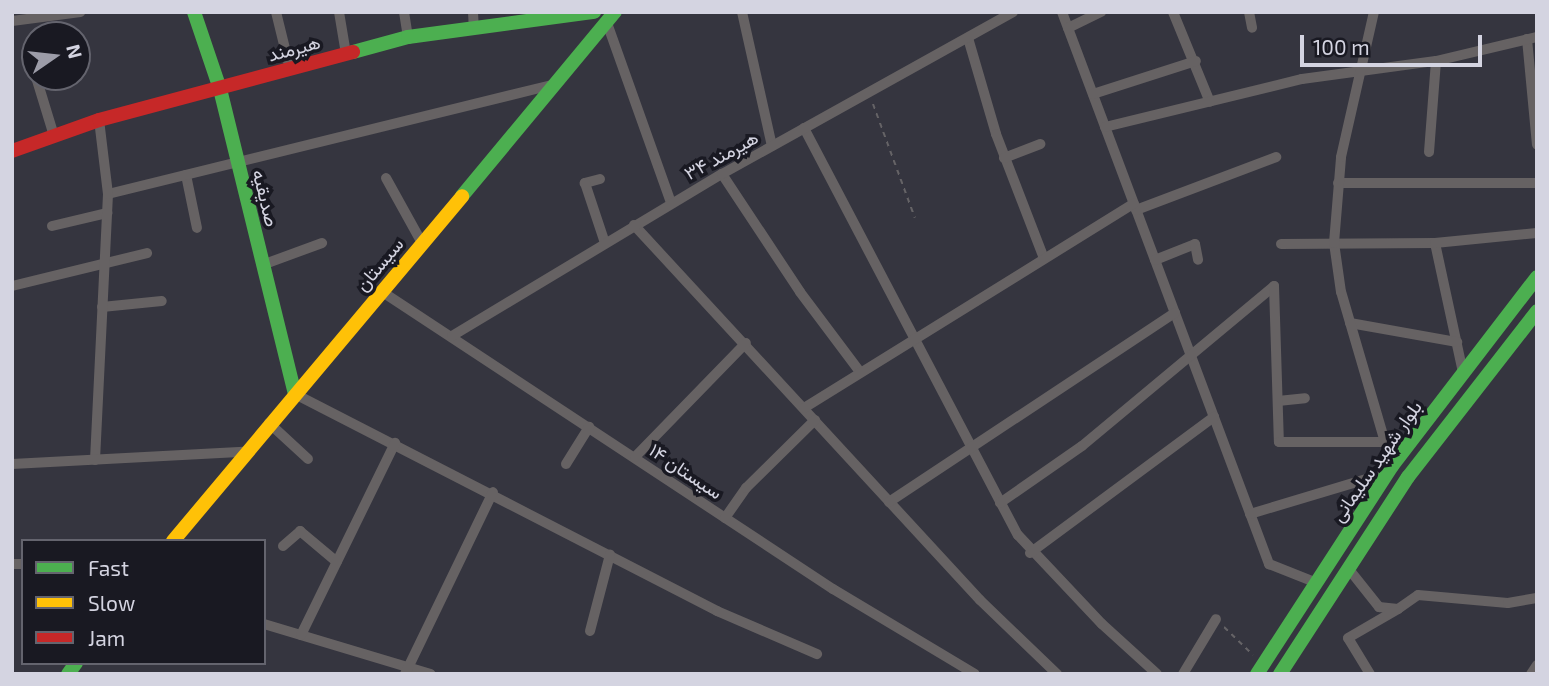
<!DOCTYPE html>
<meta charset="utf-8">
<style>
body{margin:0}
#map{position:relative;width:1549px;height:686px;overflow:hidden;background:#35353f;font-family:"Exo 2",Vazirmatn,sans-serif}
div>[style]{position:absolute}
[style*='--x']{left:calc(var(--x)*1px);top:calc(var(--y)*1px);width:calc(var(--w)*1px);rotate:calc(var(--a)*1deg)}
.path>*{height:2px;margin-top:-1px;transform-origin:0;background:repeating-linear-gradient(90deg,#656366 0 5px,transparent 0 10px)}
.street>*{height:10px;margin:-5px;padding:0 5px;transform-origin:5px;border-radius:5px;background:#666263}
.fast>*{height:14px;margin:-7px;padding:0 7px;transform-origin:7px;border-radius:7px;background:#4caf50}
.slow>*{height:14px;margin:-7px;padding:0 7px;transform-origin:7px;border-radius:7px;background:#ffc107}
.jam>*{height:14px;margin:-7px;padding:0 7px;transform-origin:7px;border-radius:7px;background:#c62828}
span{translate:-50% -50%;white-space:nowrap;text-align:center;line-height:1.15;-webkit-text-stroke:7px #191922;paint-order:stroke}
.street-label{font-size:19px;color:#d4d4e1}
.frame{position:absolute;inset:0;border:14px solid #d4d4e1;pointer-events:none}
.legend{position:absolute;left:21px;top:539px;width:245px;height:126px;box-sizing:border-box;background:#191922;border:2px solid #64646e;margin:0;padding:9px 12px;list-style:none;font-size:21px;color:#d4d4e1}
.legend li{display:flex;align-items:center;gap:14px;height:35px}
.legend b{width:35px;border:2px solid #64646e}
.north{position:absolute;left:21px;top:21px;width:70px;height:70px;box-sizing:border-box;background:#191922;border:2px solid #64646e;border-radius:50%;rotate:76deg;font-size:19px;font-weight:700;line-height:28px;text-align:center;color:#d4d4e1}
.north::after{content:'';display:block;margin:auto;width:24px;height:32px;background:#9c9ca8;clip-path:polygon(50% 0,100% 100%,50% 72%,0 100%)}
.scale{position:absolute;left:1300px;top:35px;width:182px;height:32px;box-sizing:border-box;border:4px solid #d4d4e1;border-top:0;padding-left:9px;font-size:21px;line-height:24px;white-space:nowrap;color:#d4d4e1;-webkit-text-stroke:5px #191922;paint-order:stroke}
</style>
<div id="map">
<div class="path">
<i style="--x:873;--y:104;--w:121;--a:69.8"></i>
<i style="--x:1224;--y:627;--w:40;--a:44"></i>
</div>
<div class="street">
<i style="--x:276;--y:12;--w:59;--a:76.2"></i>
<i style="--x:339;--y:12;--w:43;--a:80.5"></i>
<i style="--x:404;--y:12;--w:25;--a:81"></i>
<i style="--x:473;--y:12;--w:17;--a:87"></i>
<i style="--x:742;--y:12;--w:137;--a:77.4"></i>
<i style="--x:1062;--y:12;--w:590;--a:69.44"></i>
<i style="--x:1269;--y:564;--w:52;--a:21.6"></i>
<i style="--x:1173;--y:12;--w:97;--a:67.7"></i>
<i style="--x:1249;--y:12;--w:16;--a:79"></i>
<i style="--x:12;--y:21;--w:69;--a:-7.5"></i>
<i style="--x:607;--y:23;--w:191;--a:70.4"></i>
<i style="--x:1068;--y:28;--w:37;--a:-26"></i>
<i style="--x:968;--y:38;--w:100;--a:73.7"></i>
<i style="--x:996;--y:134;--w:131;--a:68.9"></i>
<i style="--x:1527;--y:39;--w:106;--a:84.6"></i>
<i style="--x:30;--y:59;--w:17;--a:73"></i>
<i style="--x:36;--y:77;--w:62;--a:73"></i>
<i style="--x:1093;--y:94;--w:108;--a:-17.8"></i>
<i style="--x:1105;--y:127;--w:203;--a:-13.7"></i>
<i style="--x:1302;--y:79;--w:135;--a:-7.7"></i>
<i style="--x:1436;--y:61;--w:104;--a:-13.4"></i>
<i style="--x:804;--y:128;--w:460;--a:62.3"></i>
<i style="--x:1018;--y:535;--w:122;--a:46.7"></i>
<i style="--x:1102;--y:624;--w:74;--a:42.3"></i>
<i style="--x:1429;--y:152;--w:91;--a:-85.6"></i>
<i style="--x:1004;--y:158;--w:39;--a:-21"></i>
<i style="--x:722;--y:174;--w:141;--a:56.5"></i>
<i style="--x:800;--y:292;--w:100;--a:53.1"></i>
<i style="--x:186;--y:175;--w:54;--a:78.3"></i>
<i style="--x:386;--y:178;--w:74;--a:61"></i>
<i style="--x:600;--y:179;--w:16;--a:165"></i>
<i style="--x:585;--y:183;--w:63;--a:71.6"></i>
<i style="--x:1338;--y:183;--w:199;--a:0"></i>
<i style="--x:108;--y:194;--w:458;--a:-13.8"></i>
<i style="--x:1136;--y:210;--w:150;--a:-20.7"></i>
<i style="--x:634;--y:225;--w:510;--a:47.3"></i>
<i style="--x:980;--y:600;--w:107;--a:43.9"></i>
<i style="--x:52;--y:226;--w:57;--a:-13.3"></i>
<i style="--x:1435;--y:243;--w:133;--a:77.8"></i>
<i style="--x:1281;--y:244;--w:154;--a:-0.4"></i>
<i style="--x:1435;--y:243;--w:102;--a:-5.6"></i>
<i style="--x:1155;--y:260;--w:43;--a:-21.8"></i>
<i style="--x:1195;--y:244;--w:16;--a:79"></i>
<i style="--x:262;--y:265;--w:64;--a:-20.1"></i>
<i style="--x:12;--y:286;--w:139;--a:-13.7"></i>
<i style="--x:381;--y:291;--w:541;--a:33.4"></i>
<i style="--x:833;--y:589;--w:165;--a:30.9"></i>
<i style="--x:102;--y:307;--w:60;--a:-5.7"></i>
<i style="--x:1350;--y:323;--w:109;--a:10.1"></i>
<i style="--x:452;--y:336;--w:315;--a:-31"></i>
<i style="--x:722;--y:174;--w:333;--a:-29.1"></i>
<i style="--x:295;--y:394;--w:475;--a:27.2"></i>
<i style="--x:717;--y:611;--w:109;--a:23.3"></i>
<i style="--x:1278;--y:401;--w:27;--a:-6"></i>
<i style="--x:804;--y:408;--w:388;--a:-31.8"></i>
<i style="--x:269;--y:423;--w:53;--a:42.7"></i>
<i style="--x:635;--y:457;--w:159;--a:-45.8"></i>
<i style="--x:95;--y:460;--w:266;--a:-87.2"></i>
<i style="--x:108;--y:194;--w:75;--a:-96.9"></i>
<i style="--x:12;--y:464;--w:232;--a:-3"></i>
<i style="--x:566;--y:464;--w:44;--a:-58.1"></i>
<i style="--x:889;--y:502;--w:343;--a:-33.5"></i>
<i style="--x:1000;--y:503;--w:100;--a:-34.8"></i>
<i style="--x:1082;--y:446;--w:250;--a:-39.8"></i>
<i style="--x:1274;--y:286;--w:156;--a:88.2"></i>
<i style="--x:1279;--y:442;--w:106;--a:0"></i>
<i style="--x:1385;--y:442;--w:156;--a:-106.3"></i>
<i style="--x:1341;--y:292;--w:49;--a:-98.1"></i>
<i style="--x:1334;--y:243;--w:86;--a:-85.3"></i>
<i style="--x:1341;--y:157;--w:149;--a:-77.2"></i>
<i style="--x:1250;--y:514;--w:143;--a:-16.7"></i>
<i style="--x:725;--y:518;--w:37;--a:-55"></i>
<i style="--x:746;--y:488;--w:97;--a:-44.6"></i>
<i style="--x:283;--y:546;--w:23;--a:-41"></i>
<i style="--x:300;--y:531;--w:48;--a:40"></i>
<i style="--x:1030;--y:553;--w:229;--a:-36.5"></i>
<i style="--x:12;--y:564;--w:11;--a:0"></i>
<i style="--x:1348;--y:568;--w:50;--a:51.5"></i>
<i style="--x:1379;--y:607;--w:19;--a:6"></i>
<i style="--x:1398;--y:609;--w:24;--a:-35"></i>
<i style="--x:1418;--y:595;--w:90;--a:5.1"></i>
<i style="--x:1508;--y:603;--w:29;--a:-10"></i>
<i style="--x:264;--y:624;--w:174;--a:16.7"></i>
<i style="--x:590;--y:631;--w:79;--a:-75.3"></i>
<i style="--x:301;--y:635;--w:214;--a:-63.9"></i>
<i style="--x:405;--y:674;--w:202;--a:-64.2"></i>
<i style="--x:1183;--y:674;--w:64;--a:-59"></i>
<i style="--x:1370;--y:674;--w:42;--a:-121.4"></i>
<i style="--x:1348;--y:638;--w:58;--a:-30.1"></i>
<i style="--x:1531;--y:674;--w:11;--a:-56"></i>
</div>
<div class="fast">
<i style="--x:194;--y:12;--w:81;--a:71.3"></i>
<i style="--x:220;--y:89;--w:314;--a:76.2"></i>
<i style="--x:353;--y:52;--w:57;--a:-15.3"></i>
<i style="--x:408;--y:37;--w:188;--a:-7.7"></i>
<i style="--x:462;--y:196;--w:239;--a:-50.3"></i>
<i style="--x:68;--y:674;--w:14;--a:-54"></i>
<i style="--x:1257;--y:674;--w:248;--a:-57"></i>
<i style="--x:1392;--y:466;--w:238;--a:-52.5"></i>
<i style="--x:1280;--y:674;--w:235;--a:-57"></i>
<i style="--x:1408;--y:477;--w:210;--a:-52.1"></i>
</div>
<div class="slow">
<i style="--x:173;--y:541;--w:450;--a:-50"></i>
</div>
<div class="jam">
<i style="--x:12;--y:151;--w:92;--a:-19.6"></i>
<i style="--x:99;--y:120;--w:263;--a:-15"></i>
</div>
<div class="street-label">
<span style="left:294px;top:48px;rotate:-15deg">هیرمند</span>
<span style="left:721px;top:155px;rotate:-29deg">هیرمند ۳۴</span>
<span style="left:266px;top:198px;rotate:76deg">صدیقیه</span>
<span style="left:379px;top:264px;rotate:-50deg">سیستان</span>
<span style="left:1376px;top:461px;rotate:-55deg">بلوار شهید سلیمانی</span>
<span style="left:686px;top:471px;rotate:34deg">سیستان ۱۴</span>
</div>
<div class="frame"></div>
<ul class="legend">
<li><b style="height:9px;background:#4caf50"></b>Fast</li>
<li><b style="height:9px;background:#ffc107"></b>Slow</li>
<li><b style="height:9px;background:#c62828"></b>Jam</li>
</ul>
<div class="north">N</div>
<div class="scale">100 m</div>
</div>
